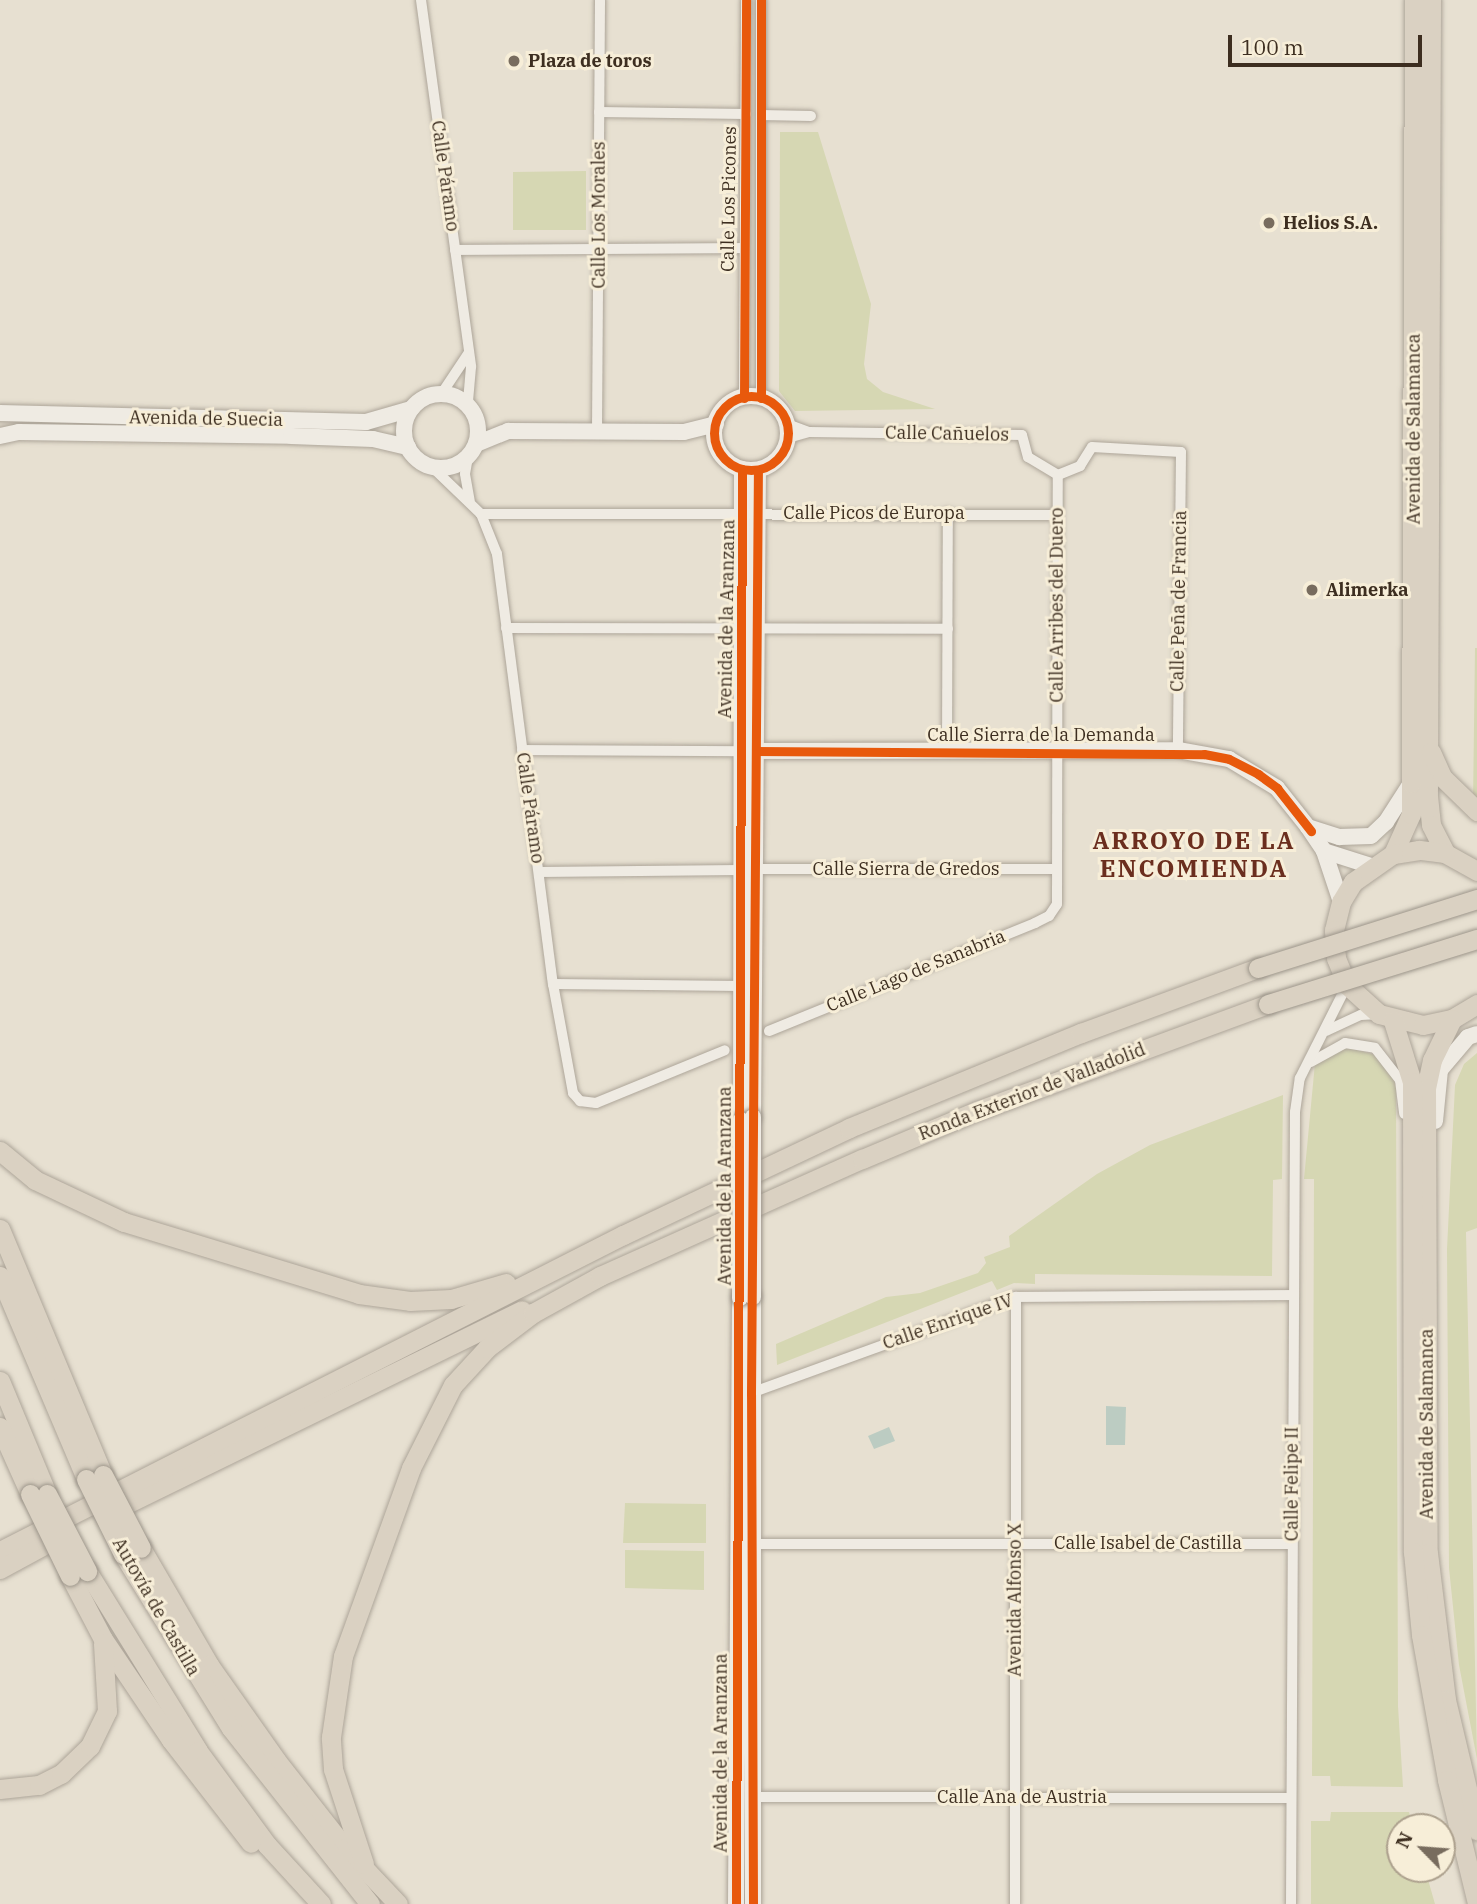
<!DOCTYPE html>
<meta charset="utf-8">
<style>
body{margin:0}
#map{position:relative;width:1477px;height:1904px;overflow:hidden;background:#e7e0d1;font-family:"IBM Plex Serif",serif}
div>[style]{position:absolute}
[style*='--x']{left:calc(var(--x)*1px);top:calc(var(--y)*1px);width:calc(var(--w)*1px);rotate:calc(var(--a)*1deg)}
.green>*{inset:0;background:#d6d7b3}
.water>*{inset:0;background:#bcccc2}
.roads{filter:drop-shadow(0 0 2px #ada599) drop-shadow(0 0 2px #ada599)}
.street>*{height:10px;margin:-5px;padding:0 5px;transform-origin:5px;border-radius:5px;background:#efebe3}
.secondary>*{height:16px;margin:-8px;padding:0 8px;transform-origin:8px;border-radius:8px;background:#efebe3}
.secondary>.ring{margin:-8px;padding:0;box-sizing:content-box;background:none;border:16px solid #efebe3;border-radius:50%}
.highway>*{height:19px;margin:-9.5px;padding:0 9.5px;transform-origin:9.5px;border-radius:9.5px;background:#dad1c2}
.bridges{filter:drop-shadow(0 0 2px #9c958a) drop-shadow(0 0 2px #9c958a)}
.secondary-bridge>*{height:16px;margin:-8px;padding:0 8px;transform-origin:8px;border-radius:8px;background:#efebe3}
.highway-bridge>*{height:19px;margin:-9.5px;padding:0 9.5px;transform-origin:9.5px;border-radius:9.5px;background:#dad1c2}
.cycleway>*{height:9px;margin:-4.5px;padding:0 4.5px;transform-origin:4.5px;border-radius:4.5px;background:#e8590c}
.cycleway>.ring{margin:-4.5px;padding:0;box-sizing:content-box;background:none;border:9px solid #e8590c;border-radius:50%}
.dots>*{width:19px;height:19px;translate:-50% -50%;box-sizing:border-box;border:4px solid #f7eed8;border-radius:50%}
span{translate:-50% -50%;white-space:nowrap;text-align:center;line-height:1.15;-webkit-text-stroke:6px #f7eed8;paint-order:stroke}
.poi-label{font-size:18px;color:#3d2e20;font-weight:700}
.left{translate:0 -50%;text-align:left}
.street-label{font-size:18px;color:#3d2e20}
.district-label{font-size:24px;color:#6b2e1e;font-weight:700;letter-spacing:2px}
.north{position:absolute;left:1386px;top:1813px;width:70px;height:70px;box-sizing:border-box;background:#f7eed8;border:2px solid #ada18e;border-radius:50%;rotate:295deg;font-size:19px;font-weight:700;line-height:28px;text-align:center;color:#3d2e20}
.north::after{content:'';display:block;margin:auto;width:24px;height:32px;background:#786c5e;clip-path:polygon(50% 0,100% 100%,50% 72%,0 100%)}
.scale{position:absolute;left:1228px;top:35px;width:194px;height:32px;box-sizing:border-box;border:4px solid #3d2e20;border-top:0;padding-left:9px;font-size:21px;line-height:24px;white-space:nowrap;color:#3d2e20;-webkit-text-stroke:5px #f7eed8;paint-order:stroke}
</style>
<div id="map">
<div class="green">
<i style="clip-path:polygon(780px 132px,818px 132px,871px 304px,864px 364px,867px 379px,883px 392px,935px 409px,795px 411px,779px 391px)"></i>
<i style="clip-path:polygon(586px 171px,586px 230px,513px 230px,513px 172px)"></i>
<i style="clip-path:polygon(1475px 648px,1477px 648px,1477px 806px,1473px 803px)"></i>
<i style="clip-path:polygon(1350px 1048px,1376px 1055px,1394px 1076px,1396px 1088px,1398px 1706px,1403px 1787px,1331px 1786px,1330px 1776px,1312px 1776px,1314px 1179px,1304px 1179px,1315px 1063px,1338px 1049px)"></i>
<i style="clip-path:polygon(1477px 1053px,1477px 1228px,1466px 1232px,1477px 1759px,1459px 1665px,1449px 1568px,1447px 1249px,1455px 1085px,1464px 1064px)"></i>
<i style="clip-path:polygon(1283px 1095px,1282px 1179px,1273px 1180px,1272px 1276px,1035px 1274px,1035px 1284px,1014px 1283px,997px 1290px,992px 1281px,777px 1365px,776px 1344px,886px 1297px,920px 1293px,978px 1273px,986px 1263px,984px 1257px,1010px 1247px,1009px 1236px,1097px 1174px,1150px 1145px)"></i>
<i style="clip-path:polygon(625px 1503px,706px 1504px,706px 1543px,623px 1543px)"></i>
<i style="clip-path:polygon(625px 1550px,704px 1551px,704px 1590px,625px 1588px)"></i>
<i style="clip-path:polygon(1331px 1812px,1409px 1812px,1413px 1827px,1400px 1827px,1400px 1869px,1425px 1869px,1435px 1904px,1311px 1904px,1311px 1821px,1330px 1821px)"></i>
</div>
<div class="water">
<i style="clip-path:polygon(1106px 1406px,1126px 1407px,1125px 1445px,1106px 1445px)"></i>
<i style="clip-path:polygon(889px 1427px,895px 1441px,874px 1449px,868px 1436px)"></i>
</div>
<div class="roads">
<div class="street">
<i style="--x:421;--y:0;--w:370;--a:82.2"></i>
<i style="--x:471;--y:367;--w:37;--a:95"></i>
<i style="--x:599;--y:112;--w:147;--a:0.8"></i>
<i style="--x:761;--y:115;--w:50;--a:1.1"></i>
<i style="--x:455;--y:250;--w:289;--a:-0.4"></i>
<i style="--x:442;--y:393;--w:47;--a:-56.3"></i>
<i style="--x:744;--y:398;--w:398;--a:-89.7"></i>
<i style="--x:761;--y:398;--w:398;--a:-90"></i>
<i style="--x:787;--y:424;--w:23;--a:20"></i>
<i style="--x:597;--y:431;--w:431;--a:-89.6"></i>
<i style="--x:788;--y:438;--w:22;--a:-16"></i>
<i style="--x:809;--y:432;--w:213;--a:0.8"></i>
<i style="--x:1022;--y:435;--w:23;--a:75"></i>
<i style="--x:1028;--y:457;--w:35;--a:31"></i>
<i style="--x:1058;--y:475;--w:24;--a:-22"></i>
<i style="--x:1080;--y:466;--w:22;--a:-58"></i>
<i style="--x:1092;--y:447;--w:89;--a:3.2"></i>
<i style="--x:1181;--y:452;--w:298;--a:90.6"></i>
<i style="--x:468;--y:457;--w:17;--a:100"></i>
<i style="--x:465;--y:474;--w:27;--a:80"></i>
<i style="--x:432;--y:467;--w:68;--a:43.8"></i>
<i style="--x:481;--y:514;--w:43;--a:68.2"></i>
<i style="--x:497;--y:554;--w:434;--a:82.6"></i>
<i style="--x:553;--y:984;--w:111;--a:79.6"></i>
<i style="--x:573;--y:1093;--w:11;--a:49"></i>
<i style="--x:580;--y:1101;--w:16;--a:7"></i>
<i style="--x:596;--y:1103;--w:139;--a:-22.3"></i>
<i style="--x:481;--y:514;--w:576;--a:0.1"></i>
<i style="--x:506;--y:628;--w:442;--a:0.1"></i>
<i style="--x:522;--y:750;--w:220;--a:0.3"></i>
<i style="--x:947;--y:752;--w:239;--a:-89.8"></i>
<i style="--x:755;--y:869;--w:302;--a:0"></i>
<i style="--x:539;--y:872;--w:201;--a:-0.6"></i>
<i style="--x:553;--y:984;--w:188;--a:0.6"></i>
<i style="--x:769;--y:1031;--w:287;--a:-22.1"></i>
<i style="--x:1035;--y:923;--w:16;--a:-27"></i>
<i style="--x:1049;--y:916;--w:14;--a:-56"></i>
<i style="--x:1057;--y:904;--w:429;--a:-89.9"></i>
<i style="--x:1326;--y:1031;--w:38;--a:-25"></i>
<i style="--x:1361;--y:1015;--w:18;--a:-3"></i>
<i style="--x:1311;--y:1062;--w:39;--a:-29"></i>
<i style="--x:1345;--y:1043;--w:30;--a:9"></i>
<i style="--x:1375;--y:1048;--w:41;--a:52"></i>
<i style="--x:1400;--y:1080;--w:34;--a:83"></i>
<i style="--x:748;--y:1394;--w:285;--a:-19.9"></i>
<i style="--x:1016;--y:1297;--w:276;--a:-0.4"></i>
<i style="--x:752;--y:1544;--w:540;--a:0"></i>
<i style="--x:754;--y:1797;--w:537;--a:0.11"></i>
<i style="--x:1015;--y:1904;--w:607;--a:-89.91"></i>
<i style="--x:1291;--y:1904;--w:792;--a:-89.71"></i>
<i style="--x:1295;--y:1112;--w:34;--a:-82"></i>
<i style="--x:1300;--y:1078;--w:104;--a:-63.2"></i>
</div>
<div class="secondary">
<i class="ring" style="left:404px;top:394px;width:58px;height:58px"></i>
<i class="ring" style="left:714px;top:396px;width:58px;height:58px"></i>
<i style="--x:0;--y:413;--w:366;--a:1.4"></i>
<i style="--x:366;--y:422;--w:47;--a:-16.1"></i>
<i style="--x:0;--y:436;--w:19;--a:-12"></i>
<i style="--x:19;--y:432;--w:272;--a:0.8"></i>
<i style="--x:291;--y:436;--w:82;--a:2.1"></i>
<i style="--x:373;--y:439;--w:36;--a:13"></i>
<i style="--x:476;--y:444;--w:35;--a:-22"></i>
<i style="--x:508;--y:431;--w:176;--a:0.3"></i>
<i style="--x:684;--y:432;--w:33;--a:-14"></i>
<i style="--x:742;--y:751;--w:436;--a:-0.1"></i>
<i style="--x:1178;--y:750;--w:52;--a:10"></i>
<i style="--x:1229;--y:759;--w:56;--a:31.1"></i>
<i style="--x:1277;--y:788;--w:50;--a:51.5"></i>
<i style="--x:1308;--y:827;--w:29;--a:56"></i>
<i style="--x:1324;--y:851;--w:54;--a:71.6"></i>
<i style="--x:1308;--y:827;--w:33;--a:18"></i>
<i style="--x:1339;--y:837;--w:32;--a:-2"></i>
<i style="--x:1371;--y:836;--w:21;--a:-43"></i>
<i style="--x:1386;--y:822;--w:46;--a:-57.3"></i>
<i style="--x:1324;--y:851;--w:49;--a:17.7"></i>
<i style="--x:753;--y:1117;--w:647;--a:-89.56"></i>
<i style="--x:741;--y:1120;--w:651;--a:-89.91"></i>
<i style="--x:1435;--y:1121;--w:51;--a:-84.4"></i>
<i style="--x:1440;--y:1070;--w:43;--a:-49.7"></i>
<i style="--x:1468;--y:1037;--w:9;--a:-18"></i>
<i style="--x:736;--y:1904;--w:606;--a:-89.62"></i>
<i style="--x:753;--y:1904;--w:607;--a:-90"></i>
</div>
<div class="highway">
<i style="--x:1431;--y:0;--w:796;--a:90.22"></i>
<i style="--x:1428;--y:796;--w:29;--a:84"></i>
<i style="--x:1431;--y:825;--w:31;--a:63"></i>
<i style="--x:1431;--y:752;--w:27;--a:66"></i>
<i style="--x:1442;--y:777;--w:49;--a:44.2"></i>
<i style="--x:1393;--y:854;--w:44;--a:-65.8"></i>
<i style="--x:1411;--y:814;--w:31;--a:-90"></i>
<i style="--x:1411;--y:783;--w:783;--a:-89.78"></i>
<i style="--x:1477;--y:871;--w:37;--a:-151"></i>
<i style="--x:1445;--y:853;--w:26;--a:-173"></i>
<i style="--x:1419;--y:850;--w:26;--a:171"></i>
<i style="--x:1393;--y:854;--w:49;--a:145"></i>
<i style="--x:1353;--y:882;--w:23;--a:121"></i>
<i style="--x:1341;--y:902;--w:29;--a:104"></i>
<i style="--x:1334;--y:930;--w:28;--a:86"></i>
<i style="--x:1336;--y:958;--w:29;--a:68"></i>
<i style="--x:1347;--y:985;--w:43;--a:42.2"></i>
<i style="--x:1379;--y:1014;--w:45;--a:14"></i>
<i style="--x:1423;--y:1025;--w:30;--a:-12"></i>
<i style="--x:1452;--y:1019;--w:29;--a:-31"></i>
<i style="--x:1452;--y:1019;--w:46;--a:116"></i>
<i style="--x:1432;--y:1060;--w:29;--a:102"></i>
<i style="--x:1426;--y:1088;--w:465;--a:89.8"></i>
<i style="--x:1428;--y:1553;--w:148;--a:83"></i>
<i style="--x:1446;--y:1700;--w:134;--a:76.6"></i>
<i style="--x:1393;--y:1021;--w:64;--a:72.7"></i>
<i style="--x:1412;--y:1082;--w:470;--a:89.9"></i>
<i style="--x:1413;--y:1552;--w:83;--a:84.5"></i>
<i style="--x:1421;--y:1635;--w:147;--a:79.8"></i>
<i style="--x:1447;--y:1780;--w:127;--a:76.3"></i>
<i style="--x:0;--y:1151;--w:45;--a:39.6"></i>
<i style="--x:35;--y:1180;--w:98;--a:25.3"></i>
<i style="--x:124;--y:1222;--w:246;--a:17"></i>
<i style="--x:359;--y:1294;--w:51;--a:7.8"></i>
<i style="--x:410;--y:1301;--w:41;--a:-2.8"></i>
<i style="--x:451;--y:1299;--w:57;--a:-16.2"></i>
<i style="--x:0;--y:1229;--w:267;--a:67.3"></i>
<i style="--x:0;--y:1276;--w:220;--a:67"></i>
<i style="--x:0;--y:1381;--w:122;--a:67.4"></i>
<i style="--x:0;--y:1427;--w:73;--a:65.9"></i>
<i style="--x:106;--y:1514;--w:463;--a:-26.1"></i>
<i style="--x:141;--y:1548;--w:135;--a:59.8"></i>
<i style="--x:209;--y:1665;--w:116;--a:54.8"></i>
<i style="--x:276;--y:1760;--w:112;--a:51.9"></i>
<i style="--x:345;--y:1848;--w:77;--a:46.6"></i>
<i style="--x:0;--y:1551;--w:699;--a:-26.9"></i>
<i style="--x:623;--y:1235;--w:250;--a:-25.3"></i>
<i style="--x:849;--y:1128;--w:251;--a:-22.3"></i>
<i style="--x:1081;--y:1033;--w:189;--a:-20.2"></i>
<i style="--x:123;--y:1554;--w:205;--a:58.2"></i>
<i style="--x:231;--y:1728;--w:224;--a:51.7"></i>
<i style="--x:0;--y:1569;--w:65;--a:-28.5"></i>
<i style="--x:87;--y:1571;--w:211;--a:58.3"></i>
<i style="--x:198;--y:1751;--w:117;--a:53.7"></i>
<i style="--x:267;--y:1845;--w:80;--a:47.5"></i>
<i style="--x:70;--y:1576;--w:71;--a:62.4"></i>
<i style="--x:103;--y:1639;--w:122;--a:56"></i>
<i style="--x:171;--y:1740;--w:130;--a:52.2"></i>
<i style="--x:0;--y:1789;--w:39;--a:-6"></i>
<i style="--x:39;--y:1785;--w:25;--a:-27"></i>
<i style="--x:61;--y:1774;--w:40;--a:-44"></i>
<i style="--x:90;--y:1746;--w:39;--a:-64"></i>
<i style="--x:107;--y:1711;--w:68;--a:-93.4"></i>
<i style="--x:364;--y:1864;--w:100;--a:-108.1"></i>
<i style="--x:333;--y:1769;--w:32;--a:-94"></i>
<i style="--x:331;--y:1737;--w:82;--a:-81.6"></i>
<i style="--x:343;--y:1656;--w:200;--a:-70.1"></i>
<i style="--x:411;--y:1468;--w:93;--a:-63.2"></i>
<i style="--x:453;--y:1385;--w:50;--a:-47.4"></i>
<i style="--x:487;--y:1348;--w:58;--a:-37.3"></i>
<i style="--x:533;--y:1313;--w:77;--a:-28.9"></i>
<i style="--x:600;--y:1276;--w:287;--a:-24.1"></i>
<i style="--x:862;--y:1159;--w:125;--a:-22.7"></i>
<i style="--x:977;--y:1111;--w:310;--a:-20.2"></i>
</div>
</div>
<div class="bridges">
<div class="secondary-bridge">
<i style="--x:753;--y:1297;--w:180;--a:-90"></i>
<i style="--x:740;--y:1298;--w:178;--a:-89.7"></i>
</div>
<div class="highway-bridge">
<i style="--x:1258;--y:968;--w:230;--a:-17.5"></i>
<i style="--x:1268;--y:1004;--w:219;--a:-17.3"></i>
<i style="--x:103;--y:1475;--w:82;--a:62.5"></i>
<i style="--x:86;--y:1479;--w:84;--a:63.7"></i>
<i style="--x:30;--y:1494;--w:91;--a:64"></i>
<i style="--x:47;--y:1494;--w:87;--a:62.5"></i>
</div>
</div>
<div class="cycleway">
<i class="ring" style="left:714px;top:396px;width:65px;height:65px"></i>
<i style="--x:744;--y:398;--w:398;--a:-89.7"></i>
<i style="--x:761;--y:398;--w:398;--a:-90"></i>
<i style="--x:756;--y:751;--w:448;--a:0.4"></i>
<i style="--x:1204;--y:754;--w:25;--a:11"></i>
<i style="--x:1229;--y:759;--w:33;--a:27"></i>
<i style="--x:1258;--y:774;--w:24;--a:36"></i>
<i style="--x:1277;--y:788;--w:55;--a:51.7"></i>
<i style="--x:736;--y:1904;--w:1435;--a:-89.76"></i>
<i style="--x:753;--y:1904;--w:510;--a:-90.22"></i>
<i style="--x:751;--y:1394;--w:924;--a:-89.57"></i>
</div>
<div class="dots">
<i style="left:514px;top:61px;background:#786c5e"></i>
<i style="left:1269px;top:223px;background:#786c5e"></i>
<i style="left:1312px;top:590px;background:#786c5e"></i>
</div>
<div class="poi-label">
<span class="left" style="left:528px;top:61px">Plaza de toros</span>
<span class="left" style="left:1283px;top:223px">Helios S.A.</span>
<span class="left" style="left:1326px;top:590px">Alimerka</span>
</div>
<div class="street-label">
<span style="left:445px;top:176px;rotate:82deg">Calle Páramo</span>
<span style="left:729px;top:199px;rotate:-89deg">Calle Los Picones</span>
<span style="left:599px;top:215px;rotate:-90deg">Calle Los Morales</span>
<span style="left:206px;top:419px;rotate:1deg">Avenida de Suecia</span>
<span style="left:1414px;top:429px;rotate:-90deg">Avenida de Salamanca</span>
<span style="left:947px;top:434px;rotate:1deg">Calle Cañuelos</span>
<span style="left:874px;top:513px">Calle Picos de Europa</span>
<span style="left:1179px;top:601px;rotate:-89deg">Calle Peña de Francia</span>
<span style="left:1057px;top:605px;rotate:-90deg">Calle Arribes del Duero</span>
<span style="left:727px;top:619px;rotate:-89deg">Avenida de la Aranzana</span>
<span style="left:1041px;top:735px">Calle Sierra de la Demanda</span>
<span style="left:530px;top:808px;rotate:82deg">Calle Páramo</span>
<span style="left:906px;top:869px">Calle Sierra de Gredos</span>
<span style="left:916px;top:971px;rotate:-22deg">Calle Lago de Sanabria</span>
<span style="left:1032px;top:1092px;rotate:-21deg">Ronda Exterior de Valladolid</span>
<span style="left:725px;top:1186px;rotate:-90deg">Avenida de la Aranzana</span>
<span style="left:948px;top:1322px;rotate:-19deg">Calle Enrique IV</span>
<span style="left:1427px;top:1424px;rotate:-90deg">Avenida de Salamanca</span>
<span style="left:1292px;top:1484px;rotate:-90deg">Calle Felipe II</span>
<span style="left:1148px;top:1543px">Calle Isabel de Castilla</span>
<span style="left:1015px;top:1600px;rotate:-90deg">Avenida Alfonso X</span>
<span style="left:156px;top:1607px;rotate:60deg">Autovía de Castilla</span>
<span style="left:721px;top:1753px;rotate:-90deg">Avenida de la Aranzana</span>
<span style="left:1022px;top:1797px">Calle Ana de Austria</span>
</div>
<div class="district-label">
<span style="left:1194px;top:855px">ARROYO DE LA<br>ENCOMIENDA</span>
</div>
<div class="north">N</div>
<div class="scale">100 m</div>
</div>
